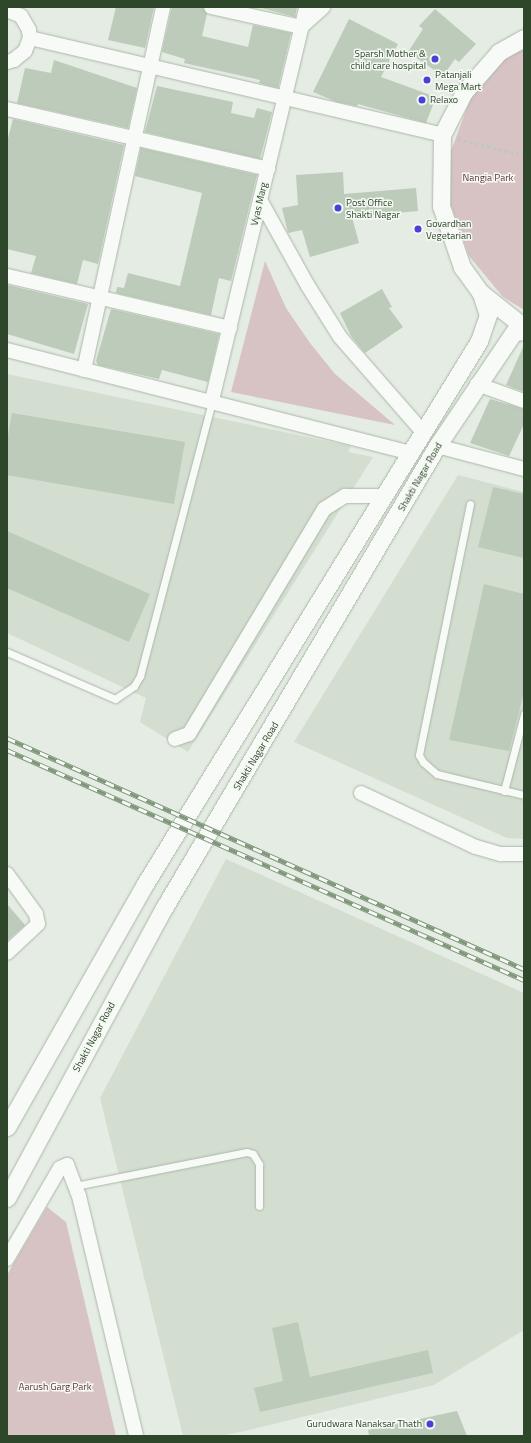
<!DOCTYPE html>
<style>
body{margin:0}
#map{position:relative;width:531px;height:1443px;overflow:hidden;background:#e5ece3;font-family:"Titillium Web",sans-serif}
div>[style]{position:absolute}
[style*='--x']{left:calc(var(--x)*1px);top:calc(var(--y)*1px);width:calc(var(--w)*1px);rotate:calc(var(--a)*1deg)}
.built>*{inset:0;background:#d3ded1}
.green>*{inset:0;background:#d7c3c4}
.building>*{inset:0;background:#bccbba}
.path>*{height:2.5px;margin-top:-1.25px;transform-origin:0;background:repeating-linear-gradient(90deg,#bfc8bd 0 3px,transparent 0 6px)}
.roads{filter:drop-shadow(0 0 1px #aab7a7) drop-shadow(0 0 1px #aab7a7)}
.service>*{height:7px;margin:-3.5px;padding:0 3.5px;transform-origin:3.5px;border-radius:3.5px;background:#f7faf6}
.minor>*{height:14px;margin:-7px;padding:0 7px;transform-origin:7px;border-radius:7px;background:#f7faf6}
.tertiary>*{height:17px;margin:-8.5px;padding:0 8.5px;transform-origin:8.5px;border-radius:8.5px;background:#f7faf6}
.rail>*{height:4.5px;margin-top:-2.25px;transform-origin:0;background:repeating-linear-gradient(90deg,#f4f9f3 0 9px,#80977b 0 18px);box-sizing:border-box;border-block:1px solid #80977b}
.dots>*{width:11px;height:11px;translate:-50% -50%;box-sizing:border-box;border:2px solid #f4f9f3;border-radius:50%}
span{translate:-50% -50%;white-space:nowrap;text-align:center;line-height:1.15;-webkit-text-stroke:3px #f4f9f3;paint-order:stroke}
.poi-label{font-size:10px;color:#2e4629}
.right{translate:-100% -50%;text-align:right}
.left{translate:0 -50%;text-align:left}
.park-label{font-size:10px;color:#633635}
.street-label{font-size:10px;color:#2e4629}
.frame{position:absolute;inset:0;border:8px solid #2e4629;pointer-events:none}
</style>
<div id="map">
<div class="built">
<i style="clip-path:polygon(7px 374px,351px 446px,348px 452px,373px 457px,188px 752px,140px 722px,146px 698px,7px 633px)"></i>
<i style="clip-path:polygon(458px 475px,524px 492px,524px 839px,507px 838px,294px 742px)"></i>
<i style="clip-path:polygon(226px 859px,524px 993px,524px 1330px,434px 1385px,245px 1431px,219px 1436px,183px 1436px,100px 1098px)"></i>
</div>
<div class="green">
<i style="clip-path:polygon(524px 47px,524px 310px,503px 297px,469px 256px,451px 205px,451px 151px,470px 100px,505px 59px)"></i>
<i style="clip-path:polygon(265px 261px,286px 308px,310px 343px,335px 374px,395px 425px,231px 392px)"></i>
<i style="clip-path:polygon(47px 1207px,66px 1222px,116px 1436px,7px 1436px,7px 1275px)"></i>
</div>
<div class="building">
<i style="clip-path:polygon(116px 7px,154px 7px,145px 48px,108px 40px)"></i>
<i style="clip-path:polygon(172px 7px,203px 7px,207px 14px,202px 36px,248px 47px,253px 25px,291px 33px,278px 88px,259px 83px,260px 80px,184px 63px,185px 59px,162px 52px)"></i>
<i style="clip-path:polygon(258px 7px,297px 7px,295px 17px)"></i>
<i style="clip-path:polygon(435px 9px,476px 44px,459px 62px,455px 59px,443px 76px,408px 52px,423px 29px,419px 26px)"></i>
<i style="clip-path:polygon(349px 19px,398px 44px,381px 77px,436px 97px,426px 123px,358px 104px,357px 106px,337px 102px,313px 92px)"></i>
<i style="clip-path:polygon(54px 60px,137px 88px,128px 128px,17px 103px,25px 68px,51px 73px)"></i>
<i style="clip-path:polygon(157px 86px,233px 102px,231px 113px,254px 118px,257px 108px,272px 112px,260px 159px,145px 132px)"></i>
<i style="clip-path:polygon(13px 119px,124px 145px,98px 264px,83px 260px,77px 284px,31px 273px,36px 256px,7px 249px,7px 142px)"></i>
<i style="clip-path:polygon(141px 148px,257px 175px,231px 281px,219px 278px,211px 315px,116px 293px,117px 287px,124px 288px,128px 273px,180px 286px,202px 193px,135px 176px)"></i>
<i style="clip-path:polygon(343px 172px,344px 194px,416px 188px,418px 211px,352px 217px,359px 243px,310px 257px,302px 230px,288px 233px,282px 208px,298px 205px,296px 175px)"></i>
<i style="clip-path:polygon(7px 285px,88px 304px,74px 354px,7px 334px)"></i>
<i style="clip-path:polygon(382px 289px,392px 307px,389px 308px,403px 327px,365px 353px,351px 336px,340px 313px)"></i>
<i style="clip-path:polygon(111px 309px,219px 334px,208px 382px,162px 370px,159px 379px,98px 365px,96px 361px)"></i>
<i style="clip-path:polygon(524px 345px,524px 392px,506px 385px)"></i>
<i style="clip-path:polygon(490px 399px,524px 409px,524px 424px,509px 456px,470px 443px)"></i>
<i style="clip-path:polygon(12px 413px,185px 442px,174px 504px,7px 475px,7px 441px)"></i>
<i style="clip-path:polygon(493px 487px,524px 494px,524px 558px,478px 547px)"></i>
<i style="clip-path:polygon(7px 531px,150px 594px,129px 642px,7px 588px)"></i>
<i style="clip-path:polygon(484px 584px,524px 594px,524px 692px,509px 751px,449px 740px)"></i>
<i style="clip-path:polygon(7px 904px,25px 925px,7px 941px)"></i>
<i style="clip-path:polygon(298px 1322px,310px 1377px,428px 1350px,433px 1373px,260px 1412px,254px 1388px,283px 1381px,272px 1328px)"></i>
<i style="clip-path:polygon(457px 1411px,467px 1436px,369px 1436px,368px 1430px)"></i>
</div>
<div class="path">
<i style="--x:458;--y:139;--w:68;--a:13.6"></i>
</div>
<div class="roads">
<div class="service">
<i style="--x:470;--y:504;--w:256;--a:101.5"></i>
<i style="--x:419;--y:755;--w:8;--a:60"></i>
<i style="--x:423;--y:762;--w:18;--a:41"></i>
<i style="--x:437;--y:774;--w:89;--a:13.6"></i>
<i style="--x:7;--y:652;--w:118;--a:23.5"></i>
<i style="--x:115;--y:699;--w:23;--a:-34"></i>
<i style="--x:134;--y:686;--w:12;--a:-59"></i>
<i style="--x:140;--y:676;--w:284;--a:-75.3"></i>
<i style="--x:504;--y:791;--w:80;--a:-75.4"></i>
<i style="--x:75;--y:1186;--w:175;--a:-11.2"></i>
<i style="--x:247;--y:1152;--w:6;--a:18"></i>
<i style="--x:253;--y:1154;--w:12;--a:59"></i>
<i style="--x:259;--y:1164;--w:42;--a:90"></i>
</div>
<div class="minor">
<i style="--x:211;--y:7;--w:92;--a:12.5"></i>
<i style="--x:301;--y:27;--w:30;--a:-42"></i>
<i style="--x:7;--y:10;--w:15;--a:23"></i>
<i style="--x:21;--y:16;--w:16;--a:60"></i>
<i style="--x:29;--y:30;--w:8;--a:83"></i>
<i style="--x:30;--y:38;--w:14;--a:111"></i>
<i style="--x:25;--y:51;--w:14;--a:141"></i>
<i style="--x:14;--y:60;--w:7;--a:164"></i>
<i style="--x:30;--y:38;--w:423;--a:13.2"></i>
<i style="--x:7;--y:109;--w:268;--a:12.9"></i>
<i style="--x:260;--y:200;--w:98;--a:60.8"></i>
<i style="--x:308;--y:286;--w:60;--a:57.9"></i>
<i style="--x:340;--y:337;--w:123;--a:48.9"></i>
<i style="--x:7;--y:276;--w:229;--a:13.1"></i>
<i style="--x:7;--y:350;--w:416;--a:14.3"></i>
<i style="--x:84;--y:370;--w:371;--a:-77.7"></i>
<i style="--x:477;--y:384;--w:50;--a:19.9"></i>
<i style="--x:212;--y:400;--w:404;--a:-76.5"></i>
<i style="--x:437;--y:446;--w:90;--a:14.8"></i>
<i style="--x:175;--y:739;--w:15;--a:-20"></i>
<i style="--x:189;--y:734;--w:262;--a:-59"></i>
<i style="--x:324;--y:509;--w:25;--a:-32"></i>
<i style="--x:345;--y:496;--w:38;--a:0"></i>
<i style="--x:361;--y:793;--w:127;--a:25.2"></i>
<i style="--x:476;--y:847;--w:26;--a:16"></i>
<i style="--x:501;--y:854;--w:23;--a:0"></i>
<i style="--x:7;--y:874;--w:49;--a:54.1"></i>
<i style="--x:36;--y:914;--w:10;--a:79"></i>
<i style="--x:38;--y:924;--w:42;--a:136.9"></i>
<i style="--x:7;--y:1259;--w:105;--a:-59.8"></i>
<i style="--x:60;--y:1168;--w:8;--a:-23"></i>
<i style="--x:67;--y:1165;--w:33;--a:69"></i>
<i style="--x:79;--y:1196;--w:247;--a:76.6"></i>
</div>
<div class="tertiary">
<i style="--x:524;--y:38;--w:29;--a:151"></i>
<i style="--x:499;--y:52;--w:53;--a:131.2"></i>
<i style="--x:464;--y:92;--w:48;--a:117.1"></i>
<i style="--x:442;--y:135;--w:71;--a:90.8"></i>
<i style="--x:441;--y:206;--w:65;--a:71"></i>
<i style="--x:462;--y:267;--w:32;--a:54"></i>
<i style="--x:481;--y:293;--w:55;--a:38.3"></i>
<i style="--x:7;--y:1127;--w:279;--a:-60.4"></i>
<i style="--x:145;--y:884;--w:637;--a:-58.4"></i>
<i style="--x:479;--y:341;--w:28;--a:-71"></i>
<i style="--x:488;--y:315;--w:23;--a:-108"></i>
<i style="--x:7;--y:1198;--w:330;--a:-61.6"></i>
<i style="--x:164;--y:908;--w:537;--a:-59.42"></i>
<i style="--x:437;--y:446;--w:138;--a:-56"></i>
<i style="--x:514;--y:332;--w:10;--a:-6"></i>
</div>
</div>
<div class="rail">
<i style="--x:7;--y:738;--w:566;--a:24.08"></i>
<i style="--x:7;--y:750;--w:566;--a:23.98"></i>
</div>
<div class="dots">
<i style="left:435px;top:59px;background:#4940da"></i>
<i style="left:427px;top:80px;background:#4940da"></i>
<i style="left:422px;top:100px;background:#4940da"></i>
<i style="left:338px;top:208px;background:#4940da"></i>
<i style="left:418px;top:229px;background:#4940da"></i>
<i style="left:430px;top:1424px;background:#4940da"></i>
</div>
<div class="poi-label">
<span class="right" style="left:426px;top:59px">Sparsh Mother &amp;<br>child care hospital</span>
<span class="left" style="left:435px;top:80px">Patanjali<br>Mega Mart</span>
<span class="left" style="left:430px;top:100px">Relaxo</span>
<span class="left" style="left:346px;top:208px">Post Office<br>Shakti Nagar</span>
<span class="left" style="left:426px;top:229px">Govardhan<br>Vegetarian</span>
<span class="right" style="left:422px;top:1424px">Gurudwara Nanaksar Thath</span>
</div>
<div class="park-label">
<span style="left:488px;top:178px">Nangia Park</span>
<span style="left:55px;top:1387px">Aarush Garg Park</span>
</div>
<div class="street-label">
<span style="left:259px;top:204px;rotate:-77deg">Vyas Marg</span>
<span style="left:420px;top:477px;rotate:-60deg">Shakti Nagar Road</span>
<span style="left:256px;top:756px;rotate:-59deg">Shakti Nagar Road</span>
<span style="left:94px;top:1037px;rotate:-62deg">Shakti Nagar Road</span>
</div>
<div class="frame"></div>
</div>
